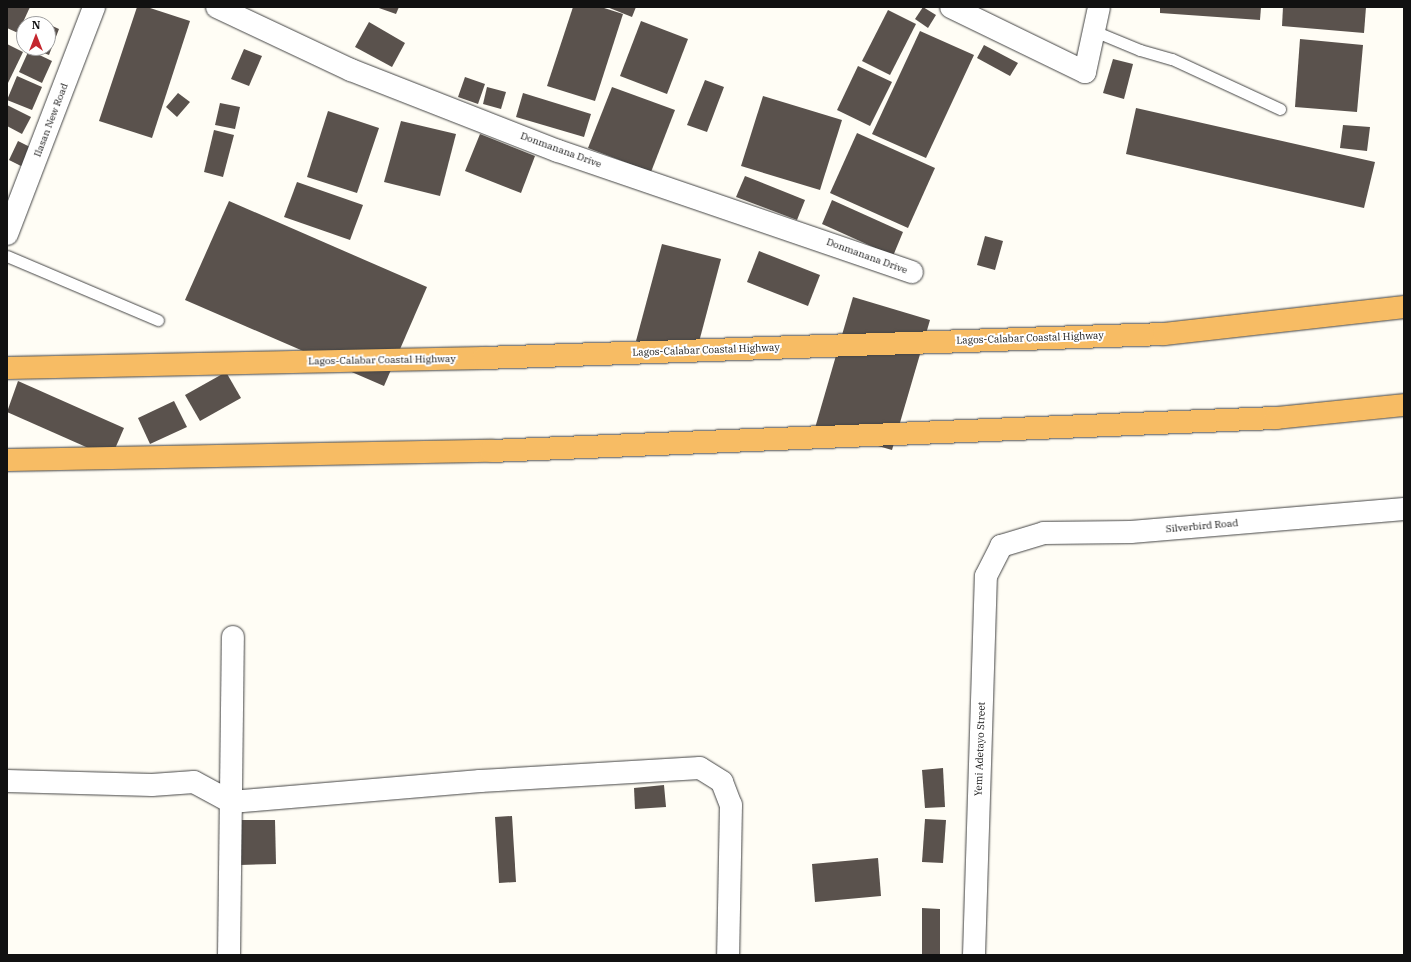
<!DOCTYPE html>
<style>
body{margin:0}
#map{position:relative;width:1411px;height:962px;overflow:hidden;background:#fffdf5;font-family:"IBM Plex Serif",serif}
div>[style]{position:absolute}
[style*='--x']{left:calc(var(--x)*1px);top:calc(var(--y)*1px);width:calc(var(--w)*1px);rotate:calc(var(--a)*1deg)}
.building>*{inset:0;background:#5a524d}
.roads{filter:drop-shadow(0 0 1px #444) drop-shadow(0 0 1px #444)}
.service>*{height:11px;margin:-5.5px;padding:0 5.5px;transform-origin:5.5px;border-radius:5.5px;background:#fff}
.minor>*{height:22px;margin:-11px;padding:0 11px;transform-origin:11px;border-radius:11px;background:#fff}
.tertiary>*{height:22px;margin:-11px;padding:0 11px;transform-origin:11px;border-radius:11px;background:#fff}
.trunk>*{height:22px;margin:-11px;padding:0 11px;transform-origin:11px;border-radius:11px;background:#f7bc64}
span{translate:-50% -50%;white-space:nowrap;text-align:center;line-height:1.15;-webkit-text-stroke:4px #fff;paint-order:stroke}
.street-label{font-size:10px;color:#111}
.frame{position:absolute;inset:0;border:8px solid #111;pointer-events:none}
.north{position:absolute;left:16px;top:16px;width:40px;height:40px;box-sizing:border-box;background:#fff;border:1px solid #a0a0a0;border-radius:50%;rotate:0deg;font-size:11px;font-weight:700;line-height:16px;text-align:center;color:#111}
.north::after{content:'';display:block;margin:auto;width:14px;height:18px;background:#c4262e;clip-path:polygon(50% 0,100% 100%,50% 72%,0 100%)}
</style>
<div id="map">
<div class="building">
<i style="clip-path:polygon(7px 7px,30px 7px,18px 33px,7px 28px)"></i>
<i style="clip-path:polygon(137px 7px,147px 7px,190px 21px,152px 138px,99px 121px)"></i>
<i style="clip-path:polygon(376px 7px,399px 7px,396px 14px)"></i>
<i style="clip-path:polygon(573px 7px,601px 7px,623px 14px,595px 101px,547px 86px)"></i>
<i style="clip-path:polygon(607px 7px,636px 7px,632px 17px)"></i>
<i style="clip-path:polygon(923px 7px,936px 15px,928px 28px,915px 19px)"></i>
<i style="clip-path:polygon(1160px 7px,1261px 7px,1260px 20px,1160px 13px)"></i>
<i style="clip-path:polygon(1283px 7px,1366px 7px,1364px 33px,1282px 26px)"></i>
<i style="clip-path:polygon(888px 10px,916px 24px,890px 75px,862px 61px)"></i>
<i style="clip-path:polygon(32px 18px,47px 24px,29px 24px)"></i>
<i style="clip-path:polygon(641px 21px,688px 39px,667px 94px,620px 76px)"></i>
<i style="clip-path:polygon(369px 22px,405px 43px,392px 67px,355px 47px)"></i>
<i style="clip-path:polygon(48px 24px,59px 29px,49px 55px,31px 48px,48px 48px)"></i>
<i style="clip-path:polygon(920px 31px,974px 55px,926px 158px,872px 134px)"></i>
<i style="clip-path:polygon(1300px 39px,1363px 45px,1357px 112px,1295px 107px)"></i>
<i style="clip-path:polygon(7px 44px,23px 52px,7px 85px)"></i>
<i style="clip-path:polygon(984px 45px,1018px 63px,1010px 76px,977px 58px)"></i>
<i style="clip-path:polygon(244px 49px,262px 56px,249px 86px,231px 79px)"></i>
<i style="clip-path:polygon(29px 50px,52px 61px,42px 83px,19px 72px)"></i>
<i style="clip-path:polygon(1113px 59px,1133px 64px,1124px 99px,1103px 93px)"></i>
<i style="clip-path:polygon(858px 66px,892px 82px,870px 126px,837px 110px)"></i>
<i style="clip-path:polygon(17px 76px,42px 87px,32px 110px,7px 100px)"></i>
<i style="clip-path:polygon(465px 77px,485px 84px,478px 104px,458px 97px)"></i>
<i style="clip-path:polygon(705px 80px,724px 87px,707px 132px,687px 125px)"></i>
<i style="clip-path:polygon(487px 87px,506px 92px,501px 109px,483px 104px)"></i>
<i style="clip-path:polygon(612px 87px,675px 110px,651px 172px,588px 148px)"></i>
<i style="clip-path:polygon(178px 93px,190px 102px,177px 117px,166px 107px)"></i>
<i style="clip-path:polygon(523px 93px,591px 114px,584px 137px,516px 117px)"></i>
<i style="clip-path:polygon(763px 96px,842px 120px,820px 190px,741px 166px)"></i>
<i style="clip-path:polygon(220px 103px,240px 107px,235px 129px,215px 125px)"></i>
<i style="clip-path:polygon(7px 105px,31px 117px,22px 134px,7px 126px)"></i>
<i style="clip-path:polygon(1136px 108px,1375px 162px,1364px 208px,1126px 154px)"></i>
<i style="clip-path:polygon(328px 111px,379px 128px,357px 193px,307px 177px)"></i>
<i style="clip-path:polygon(401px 121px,456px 134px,440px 196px,384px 182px)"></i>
<i style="clip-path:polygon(1343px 125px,1370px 127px,1367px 151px,1340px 148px)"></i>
<i style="clip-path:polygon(214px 130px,234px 135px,223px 177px,204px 172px)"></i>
<i style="clip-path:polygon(857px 133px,935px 168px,908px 228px,830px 193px)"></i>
<i style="clip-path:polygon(480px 134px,535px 156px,521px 193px,465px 171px)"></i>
<i style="clip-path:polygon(18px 141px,32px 148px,23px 167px,9px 160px)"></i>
<i style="clip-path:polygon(745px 176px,805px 200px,797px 220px,736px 197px)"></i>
<i style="clip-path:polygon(297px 182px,363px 205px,350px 240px,284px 217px)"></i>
<i style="clip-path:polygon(832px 200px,903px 232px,893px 256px,822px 224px)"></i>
<i style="clip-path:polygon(229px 201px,427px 287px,384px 386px,185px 300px)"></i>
<i style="clip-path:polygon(985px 236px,1003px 241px,995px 270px,977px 265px)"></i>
<i style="clip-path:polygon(662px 244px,721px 259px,695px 357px,636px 341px)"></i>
<i style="clip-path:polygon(759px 251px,820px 275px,808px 306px,747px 282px)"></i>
<i style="clip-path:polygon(853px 297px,930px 320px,892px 450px,815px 428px)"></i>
<i style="clip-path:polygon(226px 372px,241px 398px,200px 421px,185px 395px)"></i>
<i style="clip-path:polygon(18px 381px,124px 428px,111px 458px,7px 412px)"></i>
<i style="clip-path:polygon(174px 401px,187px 427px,150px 444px,138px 418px)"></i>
<i style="clip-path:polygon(943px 768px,945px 807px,925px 808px,922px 770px)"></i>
<i style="clip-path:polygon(664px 785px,666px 807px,635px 809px,634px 788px)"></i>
<i style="clip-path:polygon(512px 816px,516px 882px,499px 883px,495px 817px)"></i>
<i style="clip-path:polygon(925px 819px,946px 820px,943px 863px,922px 862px)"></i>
<i style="clip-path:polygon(239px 820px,275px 820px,276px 864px,240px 865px)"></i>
<i style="clip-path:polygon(878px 858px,881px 896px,815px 902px,812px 864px)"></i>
<i style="clip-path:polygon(922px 908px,940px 909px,940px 955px,922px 955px)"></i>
</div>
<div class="roads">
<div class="service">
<i style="--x:1094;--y:31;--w:50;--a:22.4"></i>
<i style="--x:1140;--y:50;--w:33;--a:16"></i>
<i style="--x:1172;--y:59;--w:119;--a:24.8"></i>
<i style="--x:7;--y:256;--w:164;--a:23"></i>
</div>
<div class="minor">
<i style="--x:217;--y:7;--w:148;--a:25.2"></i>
<i style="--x:351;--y:70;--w:222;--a:21.4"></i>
<i style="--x:558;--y:151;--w:374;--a:18.9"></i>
<i style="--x:951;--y:7;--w:149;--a:25.9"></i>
<i style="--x:7;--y:234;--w:243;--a:-69"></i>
<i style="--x:7;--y:781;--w:145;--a:1.6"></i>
<i style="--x:152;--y:785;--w:42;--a:-4.1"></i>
<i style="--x:194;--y:782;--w:42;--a:28.4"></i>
<i style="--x:231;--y:802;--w:250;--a:-4.8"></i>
<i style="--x:480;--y:781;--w:220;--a:-3.4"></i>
<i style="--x:700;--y:768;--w:26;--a:32"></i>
<i style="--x:722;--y:782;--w:25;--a:69"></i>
<i style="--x:731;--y:805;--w:150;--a:91.1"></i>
<i style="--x:229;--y:955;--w:318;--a:-89.3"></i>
<i style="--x:974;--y:955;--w:379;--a:-88.2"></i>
<i style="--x:986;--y:576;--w:34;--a:-63"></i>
<i style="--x:1001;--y:546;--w:45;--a:-16.8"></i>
<i style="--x:1044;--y:533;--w:87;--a:-0.7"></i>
<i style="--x:1131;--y:532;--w:274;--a:-4.8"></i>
</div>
<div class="tertiary">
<i style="--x:1085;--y:72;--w:66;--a:-77.8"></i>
</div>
<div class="trunk">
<i style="--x:7;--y:368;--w:477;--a:-1.2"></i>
<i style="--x:484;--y:358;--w:680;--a:-2.02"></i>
<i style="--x:1164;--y:334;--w:242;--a:-6.4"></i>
<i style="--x:7;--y:460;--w:484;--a:-1.1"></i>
<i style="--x:491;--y:451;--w:786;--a:-2.41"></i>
<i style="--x:1276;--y:418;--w:129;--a:-5.8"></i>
</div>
</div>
<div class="street-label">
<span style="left:51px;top:120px;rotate:-69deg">Ilasan New Road</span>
<span style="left:561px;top:150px;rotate:20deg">Donmanana Drive</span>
<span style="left:867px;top:256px;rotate:20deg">Donmanana Drive</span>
<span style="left:1030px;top:338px;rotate:-2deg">Lagos-Calabar Coastal Highway</span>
<span style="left:706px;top:350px;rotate:-2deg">Lagos-Calabar Coastal Highway</span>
<span style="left:382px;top:360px;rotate:-1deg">Lagos-Calabar Coastal Highway</span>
<span style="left:1202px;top:526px;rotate:-5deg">Silverbird Road</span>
<span style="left:980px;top:749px;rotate:-88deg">Yemi Adetayo Street</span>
</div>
<div class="frame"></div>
<div class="north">N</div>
</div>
